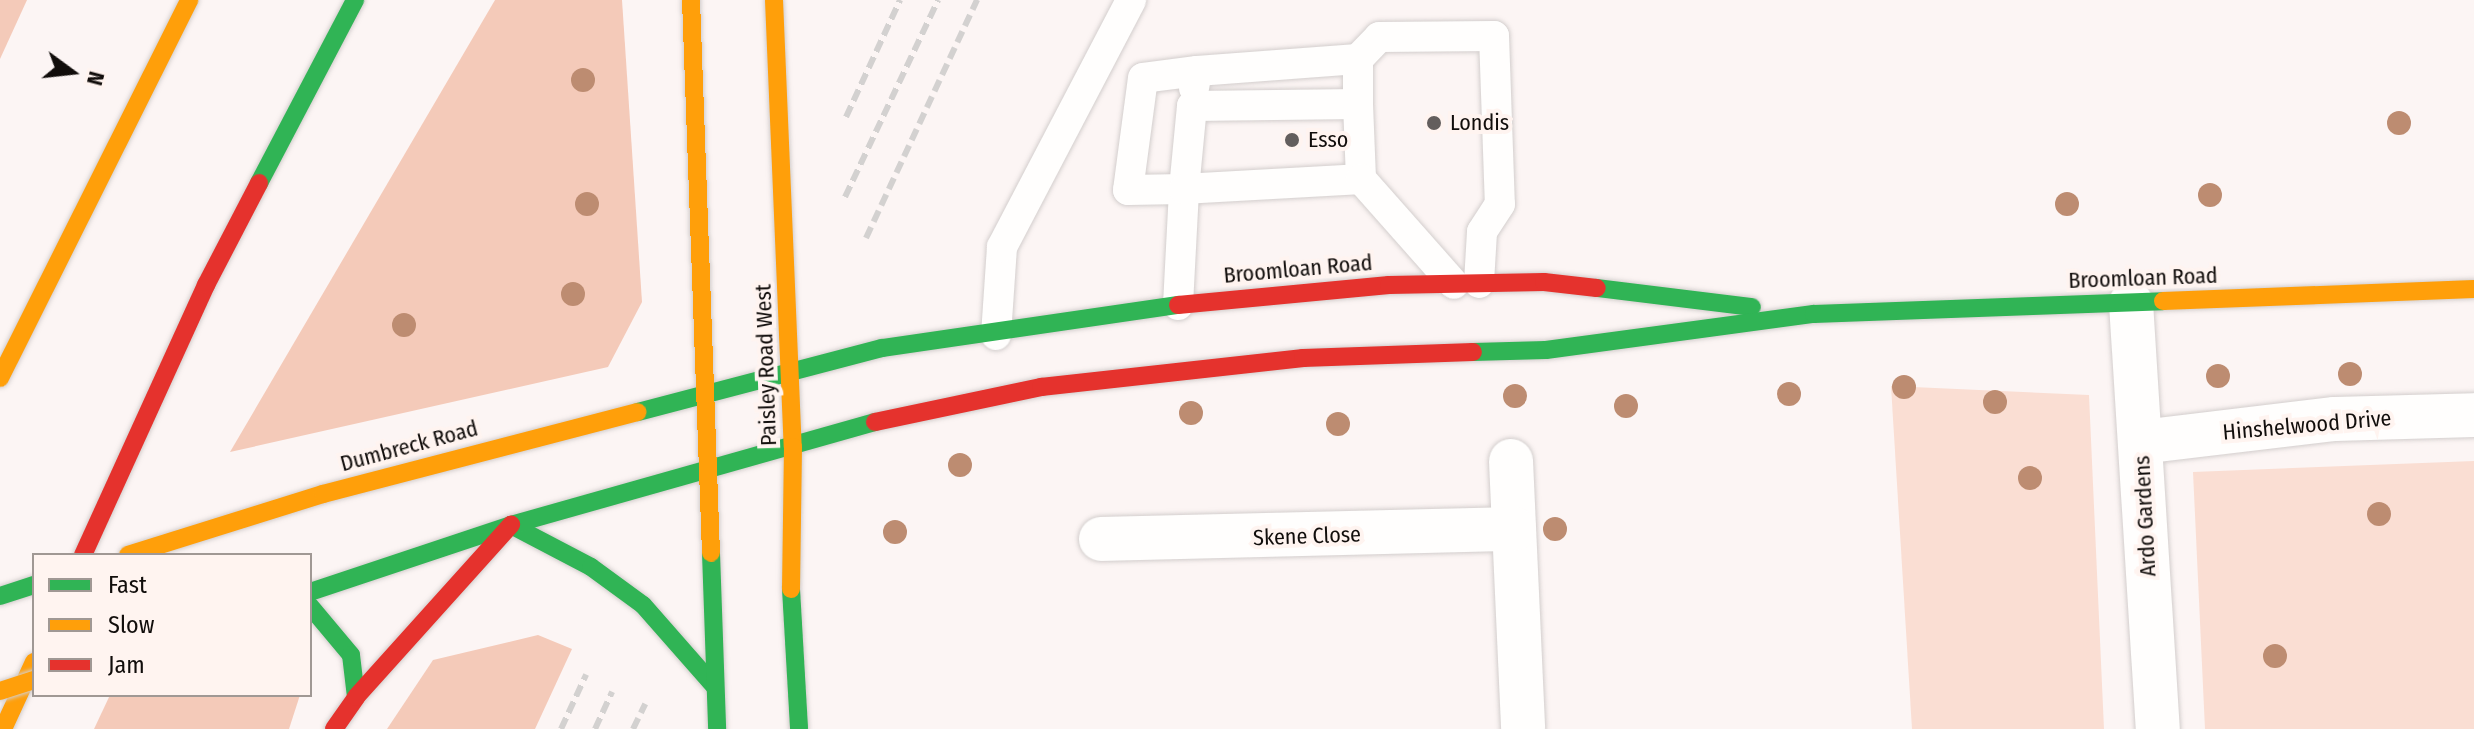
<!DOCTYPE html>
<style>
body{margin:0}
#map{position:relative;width:2474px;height:729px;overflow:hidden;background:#fcf5f4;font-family:"Fira Sans Condensed",sans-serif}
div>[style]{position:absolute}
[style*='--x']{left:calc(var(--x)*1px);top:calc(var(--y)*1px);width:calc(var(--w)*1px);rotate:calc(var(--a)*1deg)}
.green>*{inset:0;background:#faded3}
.forest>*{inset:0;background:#f4cab9}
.roads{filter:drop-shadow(0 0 2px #d3cecd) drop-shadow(0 0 2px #d3cecd)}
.lane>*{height:30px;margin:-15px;padding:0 15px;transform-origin:15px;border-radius:15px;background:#fffefd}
.street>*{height:44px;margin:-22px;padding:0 22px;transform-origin:22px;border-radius:22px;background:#fffefd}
.fast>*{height:18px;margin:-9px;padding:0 9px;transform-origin:9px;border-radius:9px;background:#30b455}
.slow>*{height:18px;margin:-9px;padding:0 9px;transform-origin:9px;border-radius:9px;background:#ff9f0a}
.jam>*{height:18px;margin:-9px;padding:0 9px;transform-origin:9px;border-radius:9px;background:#e5322d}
.rail>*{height:6px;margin-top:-3px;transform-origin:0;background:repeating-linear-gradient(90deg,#d3d1d0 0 12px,transparent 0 18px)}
.bridges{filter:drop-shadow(0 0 2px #d3cecd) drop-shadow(0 0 2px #d3cecd)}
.slow-bridge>*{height:18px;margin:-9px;padding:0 9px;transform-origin:9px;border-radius:9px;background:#ff9f0a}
.trees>*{width:24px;height:24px;margin:-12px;border-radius:50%;background:#bd8c71}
.dots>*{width:22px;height:22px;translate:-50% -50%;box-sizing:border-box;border:4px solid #fff4f0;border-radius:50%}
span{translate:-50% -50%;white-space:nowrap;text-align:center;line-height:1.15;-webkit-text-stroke:8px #fff4f0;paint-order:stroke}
.poi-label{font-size:22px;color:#110d0b}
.left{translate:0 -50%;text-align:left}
.street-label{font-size:22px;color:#110d0b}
.legend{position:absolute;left:32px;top:553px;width:280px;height:144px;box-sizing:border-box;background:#fff4f0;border:2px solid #a09894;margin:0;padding:10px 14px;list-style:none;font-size:24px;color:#110d0b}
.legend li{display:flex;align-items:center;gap:16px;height:40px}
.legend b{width:40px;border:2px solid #a09894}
.north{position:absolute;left:32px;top:32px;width:80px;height:80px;-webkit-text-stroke:6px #fff4f0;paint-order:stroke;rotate:105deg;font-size:22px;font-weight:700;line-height:32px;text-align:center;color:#110d0b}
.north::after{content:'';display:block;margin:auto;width:28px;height:36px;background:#110d0b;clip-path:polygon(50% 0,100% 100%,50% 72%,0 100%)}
</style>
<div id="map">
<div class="green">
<i style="clip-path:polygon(1891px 386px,2089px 395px,2104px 729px,1912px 729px)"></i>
<i style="clip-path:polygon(2474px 461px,2474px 729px,2205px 729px,2193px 472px)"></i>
</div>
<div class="forest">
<i style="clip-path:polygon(0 0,27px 0,0 59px)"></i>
<i style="clip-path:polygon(495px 0,622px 0,642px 302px,608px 367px,230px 452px)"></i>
<i style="clip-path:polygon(538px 635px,572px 649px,535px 729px,387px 729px,433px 660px)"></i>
<i style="clip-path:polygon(110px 695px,300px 695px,289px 729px,94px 729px)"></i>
</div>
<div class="roads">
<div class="lane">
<i style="--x:1358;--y:59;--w:30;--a:-46"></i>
<i style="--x:1379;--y:37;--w:115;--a:-0.5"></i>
<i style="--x:1494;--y:36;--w:168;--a:88"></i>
<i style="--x:1500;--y:204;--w:33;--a:123"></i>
<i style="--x:1482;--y:232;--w:51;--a:93.4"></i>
<i style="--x:1197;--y:71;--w:54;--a:172.6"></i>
<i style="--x:1143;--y:78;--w:113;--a:97.6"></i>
<i style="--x:1128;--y:190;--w:56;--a:-1"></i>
<i style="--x:1184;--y:189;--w:83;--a:-84.5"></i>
<i style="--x:1192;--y:106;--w:166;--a:-0.7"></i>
<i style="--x:1358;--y:104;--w:75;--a:87.7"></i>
<i style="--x:1194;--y:88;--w:17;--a:-80"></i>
<i style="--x:1197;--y:71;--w:161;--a:-4.3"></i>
<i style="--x:1358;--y:59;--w:45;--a:90"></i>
<i style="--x:1178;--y:305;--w:116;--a:-87"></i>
<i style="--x:1184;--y:189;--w:177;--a:-3.2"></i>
<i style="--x:1361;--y:179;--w:140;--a:48.5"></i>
<i style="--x:996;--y:335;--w:88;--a:-86.1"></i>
<i style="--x:1002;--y:247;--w:279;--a:-62.4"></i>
</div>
<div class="street">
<i style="--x:2131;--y:303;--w:427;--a:86.4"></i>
<i style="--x:2141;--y:442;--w:195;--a:-6.8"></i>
<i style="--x:2335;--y:419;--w:139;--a:-1.6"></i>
<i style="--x:1511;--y:461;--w:268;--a:87.4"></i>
<i style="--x:1101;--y:539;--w:413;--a:-1.4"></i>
</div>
<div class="fast">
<i style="--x:259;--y:183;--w:207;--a:-62.3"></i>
<i style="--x:1597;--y:288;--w:156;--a:7"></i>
<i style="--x:1473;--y:352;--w:73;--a:-1.6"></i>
<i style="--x:1546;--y:350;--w:270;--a:-7.7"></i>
<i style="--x:1814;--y:314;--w:349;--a:-2.1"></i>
<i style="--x:638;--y:412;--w:252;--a:-14.7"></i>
<i style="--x:882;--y:348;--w:299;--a:-8.3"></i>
<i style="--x:511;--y:525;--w:90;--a:27.7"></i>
<i style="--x:591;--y:567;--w:64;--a:36.2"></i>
<i style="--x:643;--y:605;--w:109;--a:48.7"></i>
<i style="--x:711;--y:553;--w:176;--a:88"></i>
<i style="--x:791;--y:589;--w:140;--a:86.7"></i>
<i style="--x:310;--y:592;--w:212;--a:-18.4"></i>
<i style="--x:511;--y:525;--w:378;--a:-15.8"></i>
<i style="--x:0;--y:596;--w:36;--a:-18"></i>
<i style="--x:310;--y:606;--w:64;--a:50.1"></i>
<i style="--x:351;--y:655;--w:42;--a:83.2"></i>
</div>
<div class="slow">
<i style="--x:691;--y:0;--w:553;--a:87.93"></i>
<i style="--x:774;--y:0;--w:447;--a:87.6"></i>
<i style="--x:793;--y:447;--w:142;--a:90.8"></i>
<i style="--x:2163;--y:301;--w:311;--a:-2.2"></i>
<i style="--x:0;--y:378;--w:423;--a:-63.4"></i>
<i style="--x:128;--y:555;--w:204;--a:-17.4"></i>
<i style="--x:323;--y:494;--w:325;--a:-14.6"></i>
<i style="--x:3;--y:729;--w:74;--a:-65.2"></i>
</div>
<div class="jam">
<i style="--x:1178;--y:305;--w:212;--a:-5.4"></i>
<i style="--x:1389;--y:285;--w:155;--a:-1.1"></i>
<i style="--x:1544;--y:282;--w:53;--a:6.5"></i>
<i style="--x:875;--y:422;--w:170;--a:-11.9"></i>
<i style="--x:1041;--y:387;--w:264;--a:-6.3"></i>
<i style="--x:1303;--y:358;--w:170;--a:-2"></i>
<i style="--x:83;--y:555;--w:297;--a:-65.5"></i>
<i style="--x:206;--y:285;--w:115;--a:-62.5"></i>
<i style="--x:334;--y:729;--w:39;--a:-55"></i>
<i style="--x:356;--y:697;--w:232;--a:-48"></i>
</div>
</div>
<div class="rail">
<i style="--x:846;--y:117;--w:129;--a:-65.2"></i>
<i style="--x:845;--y:197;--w:218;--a:-64.7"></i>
<i style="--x:866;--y:238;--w:263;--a:-65"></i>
<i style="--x:561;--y:729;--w:60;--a:-65.2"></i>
<i style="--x:595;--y:729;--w:41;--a:-65.3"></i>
<i style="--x:633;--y:729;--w:28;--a:-64"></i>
</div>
<div class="bridges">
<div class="slow-bridge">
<i style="--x:0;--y:691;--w:36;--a:-18"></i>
</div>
</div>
<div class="trees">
<i style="left:583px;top:80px"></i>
<i style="left:2399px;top:123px"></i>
<i style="left:2210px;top:195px"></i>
<i style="left:587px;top:204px"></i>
<i style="left:2067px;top:204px"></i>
<i style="left:573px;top:294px"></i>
<i style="left:404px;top:325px"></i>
<i style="left:2350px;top:374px"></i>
<i style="left:2218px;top:376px"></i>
<i style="left:1904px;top:387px"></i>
<i style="left:1789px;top:394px"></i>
<i style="left:1515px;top:396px"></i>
<i style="left:1995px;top:402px"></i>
<i style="left:1626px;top:406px"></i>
<i style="left:1191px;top:413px"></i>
<i style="left:1338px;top:424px"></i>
<i style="left:960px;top:465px"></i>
<i style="left:2030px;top:478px"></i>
<i style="left:2379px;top:514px"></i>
<i style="left:1555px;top:529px"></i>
<i style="left:895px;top:532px"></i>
<i style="left:2275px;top:656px"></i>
</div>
<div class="dots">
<i style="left:1434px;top:123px;background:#635e5d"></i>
<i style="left:1292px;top:140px;background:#635e5d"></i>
</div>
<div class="poi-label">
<span class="left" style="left:1450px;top:123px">Londis</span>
<span class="left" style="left:1308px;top:140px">Esso</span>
</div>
<div class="street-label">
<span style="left:1298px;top:269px;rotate:-5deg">Broomloan Road</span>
<span style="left:2143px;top:278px;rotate:-2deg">Broomloan Road</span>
<span style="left:766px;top:365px;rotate:-92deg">Paisley Road West</span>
<span style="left:2307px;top:425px;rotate:-5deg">Hinshelwood Drive</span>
<span style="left:409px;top:446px;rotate:-15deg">Dumbreck Road</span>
<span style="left:2145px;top:516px;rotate:-93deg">Ardo Gardens</span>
<span style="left:1307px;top:536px;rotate:-2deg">Skene Close</span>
</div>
<ul class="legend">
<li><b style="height:10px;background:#30b455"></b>Fast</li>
<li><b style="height:10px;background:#ff9f0a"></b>Slow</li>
<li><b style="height:10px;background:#e5322d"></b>Jam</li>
</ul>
<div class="north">N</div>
</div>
